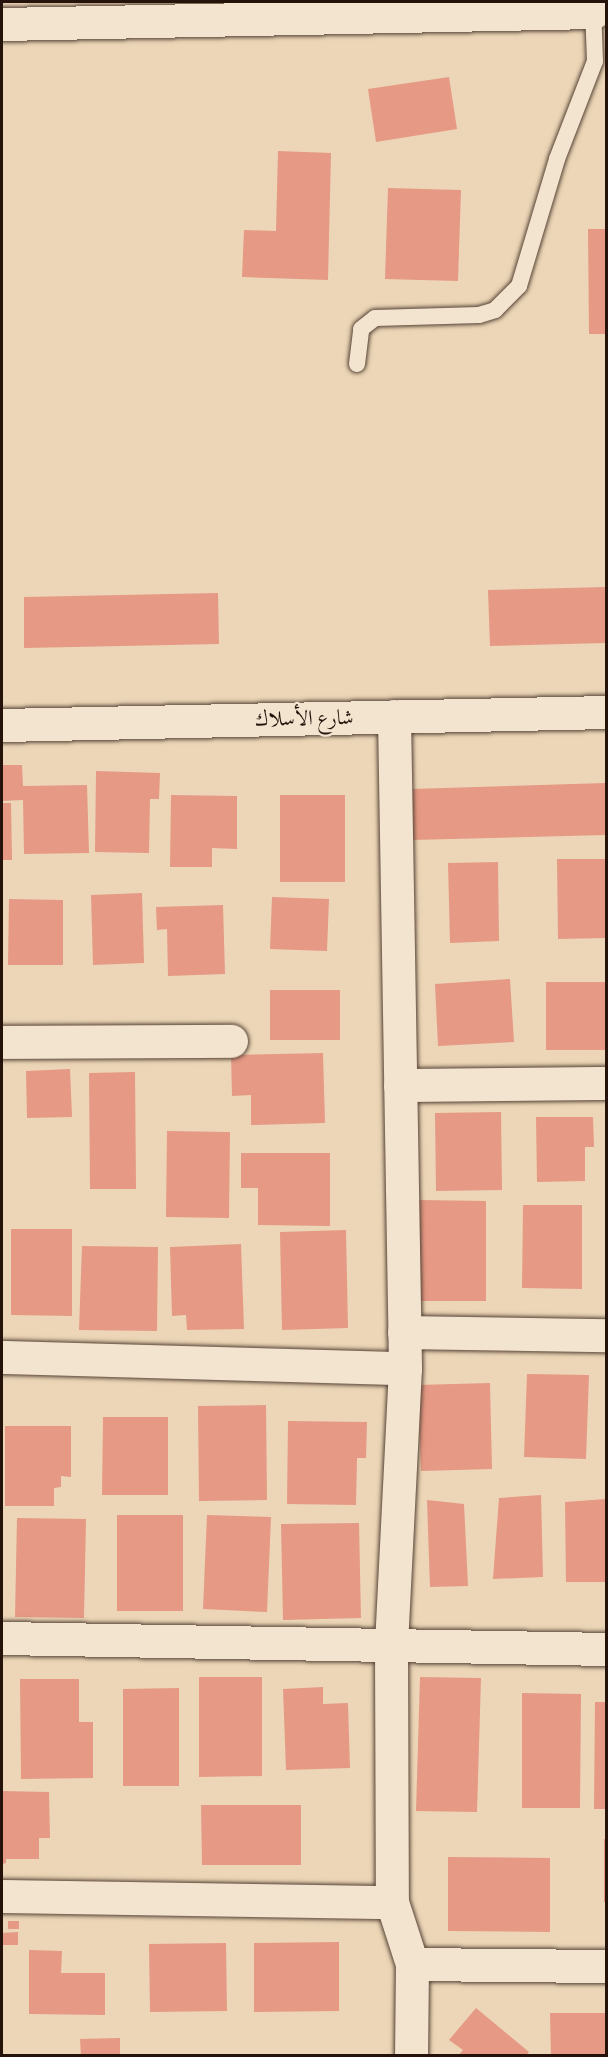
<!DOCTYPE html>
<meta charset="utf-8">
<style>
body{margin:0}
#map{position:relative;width:608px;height:2057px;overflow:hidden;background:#ecd6b7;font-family:"EB Garamond",Amiri,serif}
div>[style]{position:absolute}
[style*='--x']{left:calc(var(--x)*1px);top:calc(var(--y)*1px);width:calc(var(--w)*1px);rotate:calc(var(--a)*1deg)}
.building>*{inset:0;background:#e69984}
.roads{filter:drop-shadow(0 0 2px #574336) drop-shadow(0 0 2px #574336)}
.service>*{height:16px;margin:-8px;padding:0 8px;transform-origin:8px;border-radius:8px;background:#f3e4d0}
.minor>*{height:33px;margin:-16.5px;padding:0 16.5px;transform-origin:16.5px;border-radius:16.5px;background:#f3e4d0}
.tertiary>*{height:33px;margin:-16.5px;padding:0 16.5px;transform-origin:16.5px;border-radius:16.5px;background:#f3e4d0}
span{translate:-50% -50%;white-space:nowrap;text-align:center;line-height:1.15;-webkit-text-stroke:4.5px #f3e4d0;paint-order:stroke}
.street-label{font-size:21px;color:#25120b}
.frame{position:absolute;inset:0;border:3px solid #25120b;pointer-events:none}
</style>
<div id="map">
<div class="building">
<i style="clip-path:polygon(449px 77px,457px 129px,376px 142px,368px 89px)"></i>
<i style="clip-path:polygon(278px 151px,331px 153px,328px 280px,242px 277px,244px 230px,276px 231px)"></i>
<i style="clip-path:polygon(388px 188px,461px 190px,458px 281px,385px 279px)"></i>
<i style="clip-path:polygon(588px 229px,606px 229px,606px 334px,589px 334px)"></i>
<i style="clip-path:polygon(606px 587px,606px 643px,490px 646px,488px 590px)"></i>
<i style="clip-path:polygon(218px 593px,219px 644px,24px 648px,24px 597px)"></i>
<i style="clip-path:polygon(2px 765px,22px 765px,23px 786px,87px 785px,89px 853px,24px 854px,23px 800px,2px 801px)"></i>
<i style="clip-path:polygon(96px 771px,160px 773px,159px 799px,150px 799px,149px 853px,95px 852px)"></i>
<i style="clip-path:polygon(606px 783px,606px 835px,412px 840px,411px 789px)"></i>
<i style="clip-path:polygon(171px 795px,237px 796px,237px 849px,212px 848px,212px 867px,170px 867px)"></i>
<i style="clip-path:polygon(280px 795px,345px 795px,345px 882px,280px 882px)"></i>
<i style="clip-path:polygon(2px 803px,11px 803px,12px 860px,2px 860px)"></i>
<i style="clip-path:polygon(557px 859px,606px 859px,606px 938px,558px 939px)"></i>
<i style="clip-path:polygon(498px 862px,499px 941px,450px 943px,448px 863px)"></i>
<i style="clip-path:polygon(142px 893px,144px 963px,93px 965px,91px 895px)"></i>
<i style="clip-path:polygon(272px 897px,329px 899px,327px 951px,270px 949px)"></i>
<i style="clip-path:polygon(9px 899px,63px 900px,63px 965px,8px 965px)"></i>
<i style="clip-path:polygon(223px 905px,225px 974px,168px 976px,167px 929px,157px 930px,156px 907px)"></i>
<i style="clip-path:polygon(510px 979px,514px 1042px,438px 1046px,435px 984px)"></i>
<i style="clip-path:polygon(546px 982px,606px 982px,606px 1050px,546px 1050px)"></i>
<i style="clip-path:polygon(270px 990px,340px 990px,340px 1040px,270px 1040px)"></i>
<i style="clip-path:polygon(323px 1053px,325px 1123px,251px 1125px,251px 1095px,232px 1096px,231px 1055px)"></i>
<i style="clip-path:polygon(70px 1069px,72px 1117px,27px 1118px,26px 1071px)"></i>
<i style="clip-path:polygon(135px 1072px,136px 1189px,90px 1189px,89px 1073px)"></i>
<i style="clip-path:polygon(501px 1112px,502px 1190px,436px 1191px,435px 1113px)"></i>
<i style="clip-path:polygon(536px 1117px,593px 1117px,594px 1147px,585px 1147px,585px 1181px,537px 1182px)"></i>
<i style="clip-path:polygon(167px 1131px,230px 1132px,229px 1218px,166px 1217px)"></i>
<i style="clip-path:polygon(241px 1153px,330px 1153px,330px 1226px,258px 1225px,258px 1188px,241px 1188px)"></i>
<i style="clip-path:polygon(419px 1200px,486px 1201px,486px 1301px,419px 1301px)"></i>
<i style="clip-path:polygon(523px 1205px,582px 1205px,582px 1289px,522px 1288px)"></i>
<i style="clip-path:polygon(11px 1229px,72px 1229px,72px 1316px,11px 1315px)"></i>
<i style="clip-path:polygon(346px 1230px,348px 1328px,282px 1330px,280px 1232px)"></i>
<i style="clip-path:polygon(241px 1244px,244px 1329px,187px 1330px,186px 1315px,172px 1316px,170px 1247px)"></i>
<i style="clip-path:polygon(82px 1246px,158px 1247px,157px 1331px,79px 1330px)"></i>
<i style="clip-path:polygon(527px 1374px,589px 1375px,586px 1459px,524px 1457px)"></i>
<i style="clip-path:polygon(490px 1383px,492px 1469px,421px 1471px,418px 1385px)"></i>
<i style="clip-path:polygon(266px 1405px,267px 1500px,199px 1501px,198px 1406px)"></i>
<i style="clip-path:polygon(103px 1417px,168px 1417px,168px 1495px,102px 1495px)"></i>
<i style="clip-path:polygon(288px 1421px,367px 1422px,366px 1458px,357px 1458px,356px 1505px,287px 1504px)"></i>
<i style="clip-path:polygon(5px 1426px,71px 1426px,71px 1477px,61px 1476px,61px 1487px,54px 1488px,54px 1506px,5px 1506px)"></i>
<i style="clip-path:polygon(541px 1495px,543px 1577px,493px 1579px,499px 1498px)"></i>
<i style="clip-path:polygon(606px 1499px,606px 1582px,566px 1582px,565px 1502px)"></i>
<i style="clip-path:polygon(427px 1500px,464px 1504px,468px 1586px,430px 1587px)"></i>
<i style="clip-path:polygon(117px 1515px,183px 1515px,183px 1611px,117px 1611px)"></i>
<i style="clip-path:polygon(207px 1515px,271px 1517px,267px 1612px,203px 1609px)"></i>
<i style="clip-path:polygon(17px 1518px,86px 1519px,84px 1618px,15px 1617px)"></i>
<i style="clip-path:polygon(359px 1523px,361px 1618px,283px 1620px,281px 1524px)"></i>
<i style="clip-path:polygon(199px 1677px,262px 1677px,262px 1776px,199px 1777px)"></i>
<i style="clip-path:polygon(420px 1677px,481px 1678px,477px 1812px,416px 1811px)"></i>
<i style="clip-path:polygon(20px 1679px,79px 1679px,79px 1722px,93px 1722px,93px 1778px,21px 1779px)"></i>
<i style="clip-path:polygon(323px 1687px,323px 1704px,348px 1703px,350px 1768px,286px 1770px,283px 1689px)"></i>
<i style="clip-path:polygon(179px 1688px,179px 1786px,123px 1786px,123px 1689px)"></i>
<i style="clip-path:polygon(522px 1693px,581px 1694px,580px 1808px,522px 1808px)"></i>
<i style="clip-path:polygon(595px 1702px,606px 1702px,606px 1809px,594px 1809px)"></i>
<i style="clip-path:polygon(2px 1791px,49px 1792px,50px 1838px,39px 1838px,39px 1859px,6px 1859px,6px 1863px,2px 1864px)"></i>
<i style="clip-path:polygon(201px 1805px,301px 1805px,301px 1865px,202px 1865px)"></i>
<i style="clip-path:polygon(604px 1839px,606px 1839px,606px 1902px,604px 1902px)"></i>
<i style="clip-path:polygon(448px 1857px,550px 1858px,550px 1932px,448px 1931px)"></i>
<i style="clip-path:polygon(8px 1921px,19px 1921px,19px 1929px,8px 1929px)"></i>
<i style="clip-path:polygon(18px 1932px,18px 1945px,2px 1945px,2px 1933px)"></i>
<i style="clip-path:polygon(339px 1942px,339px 2011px,254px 2012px,254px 1943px)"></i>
<i style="clip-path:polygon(226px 1943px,227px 2011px,150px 2012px,149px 1944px)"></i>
<i style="clip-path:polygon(29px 1950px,62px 1951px,61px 1973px,105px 1973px,105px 2015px,29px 2014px)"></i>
<i style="clip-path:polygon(476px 2008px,529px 2052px,526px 2056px,458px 2056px,463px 2050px,449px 2040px)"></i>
<i style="clip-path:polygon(550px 2013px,606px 2013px,606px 2056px,551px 2056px)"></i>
<i style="clip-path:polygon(120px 2038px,120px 2056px,81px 2056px,80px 2039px)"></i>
</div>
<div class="roads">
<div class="service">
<i style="--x:357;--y:364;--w:35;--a:-83"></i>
<i style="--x:361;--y:329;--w:18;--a:-38"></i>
<i style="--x:375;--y:318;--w:104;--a:-1.7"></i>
<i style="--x:479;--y:315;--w:17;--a:-17"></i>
<i style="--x:495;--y:310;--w:34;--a:-45"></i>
<i style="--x:519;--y:286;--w:133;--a:-73.3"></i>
<i style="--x:557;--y:159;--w:105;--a:-68.8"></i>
<i style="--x:595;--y:61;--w:54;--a:-92.1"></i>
</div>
<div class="minor">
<i style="--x:2;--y:24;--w:592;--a:-1.16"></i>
<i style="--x:394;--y:716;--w:652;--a:89.03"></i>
<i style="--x:405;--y:1368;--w:277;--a:92.9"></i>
<i style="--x:391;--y:1645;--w:257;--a:89.8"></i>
<i style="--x:392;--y:1902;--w:65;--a:72.1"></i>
<i style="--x:412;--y:1964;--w:92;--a:90.6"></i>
<i style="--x:2;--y:1042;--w:229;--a:-0.3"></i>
<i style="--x:400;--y:1085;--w:206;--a:-0.6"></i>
<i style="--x:404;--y:1332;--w:202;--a:0.9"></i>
<i style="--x:2;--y:1357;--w:403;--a:1.6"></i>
<i style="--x:2;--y:1638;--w:604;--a:1.04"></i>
<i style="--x:2;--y:1896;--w:390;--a:0.9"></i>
<i style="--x:412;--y:1964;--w:194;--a:0.6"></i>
</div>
<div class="tertiary">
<i style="--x:2;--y:725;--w:604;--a:-1.23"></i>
</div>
</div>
<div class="street-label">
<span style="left:304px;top:718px;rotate:-1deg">شارع الأسلاك</span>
</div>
<div class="frame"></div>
</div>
